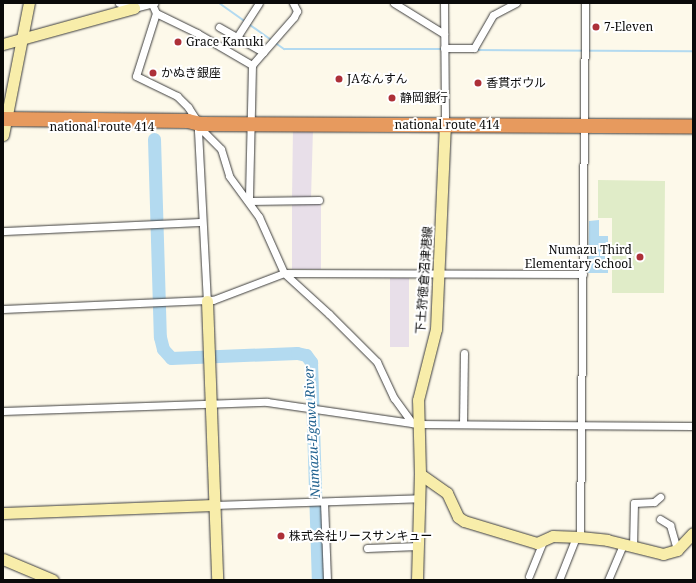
<!DOCTYPE html>
<meta charset="utf-8">
<style>
body{margin:0}
#map{position:relative;width:696px;height:583px;overflow:hidden;background:#fdf9ea;font-family:"Noto Serif","Noto Sans JP",serif}
div>[style]{position:absolute}
[style*='--x']{left:calc(var(--x)*1px);top:calc(var(--y)*1px);width:calc(var(--w)*1px);rotate:calc(var(--a)*1deg)}
.industrial>*{inset:0;background:#e8dfe9}
.pitch>*{inset:0;background:#e0ecc8}
.water>*{inset:0;background:#b3daf0}
.stream>*{height:2px;margin:-1px;padding:0 1px;transform-origin:1px;border-radius:1px;background:#b3daf0}
.river>*{height:13px;margin:-6.5px;padding:0 6.5px;transform-origin:6.5px;border-radius:6.5px;background:#b3daf0}
.roads{filter:drop-shadow(0 0 1px #3d3d3d) drop-shadow(0 0 1px #3d3d3d)}
.street>*{height:7px;margin:-3.5px;padding:0 3.5px;transform-origin:3.5px;border-radius:3.5px;background:#fff}
.secondary>*{height:11px;margin:-5.5px;padding:0 5.5px;transform-origin:5.5px;border-radius:5.5px;background:#f8edaa}
.highway>*{height:14px;margin:-7px;padding:0 7px;transform-origin:7px;border-radius:7px;background:#e79a5e}
.dots>*{width:11px;height:11px;translate:-50% -50%;box-sizing:border-box;border:2px solid #fff;border-radius:50%}
span{translate:-50% -50%;white-space:nowrap;text-align:center;line-height:1.15;-webkit-text-stroke:4px #fff;paint-order:stroke}
.poi-label{font-size:12px;color:#0a0a0a}
.left{translate:0 -50%;text-align:left}
.right{translate:-100% -50%;text-align:right}
.street-label{font-size:12px;color:#0a0a0a}
.water-label{font-size:13px;color:#20618f;font-style:italic}
.frame{position:absolute;inset:0;border:4px solid #0a0a0a;pointer-events:none}
</style>
<div id="map">
<div class="industrial">
<i style="clip-path:polygon(293px 129px,313px 129px,311px 198px,292px 198px)"></i>
<i style="clip-path:polygon(292px 202px,321px 202px,321px 269px,292px 269px)"></i>
<i style="clip-path:polygon(390px 278px,409px 278px,409px 347px,390px 347px)"></i>
</div>
<div class="pitch">
<i style="clip-path:polygon(598px 180px,665px 181px,664px 293px,612px 293px,612px 218px,598px 218px)"></i>
</div>
<div class="water">
<i style="clip-path:polygon(599px 220px,599px 236px,608px 236px,608px 273px,588px 273px,589px 221px)"></i>
</div>
<div class="stream">
<i style="--x:219;--y:3;--w:80;--a:35.3"></i>
<i style="--x:284;--y:49;--w:159;--a:0"></i>
<i style="--x:475;--y:50;--w:218;--a:0.3"></i>
</div>
<div class="river">
<i style="--x:154;--y:139;--w:198;--a:88.3"></i>
<i style="--x:160;--y:337;--w:12;--a:76"></i>
<i style="--x:163;--y:349;--w:12;--a:48"></i>
<i style="--x:171;--y:358;--w:126;--a:-2.3"></i>
<i style="--x:297;--y:353;--w:9;--a:13"></i>
<i style="--x:306;--y:355;--w:9;--a:54"></i>
<i style="--x:311;--y:362;--w:218;--a:88.2"></i>
</div>
<div class="roads">
<div class="street">
<i style="--x:119;--y:3;--w:16;--a:18"></i>
<i style="--x:134;--y:8;--w:21;--a:-14"></i>
<i style="--x:293;--y:3;--w:9;--a:63"></i>
<i style="--x:297;--y:11;--w:7;--a:117"></i>
<i style="--x:294;--y:17;--w:64;--a:131.2"></i>
<i style="--x:252;--y:65;--w:136;--a:91.3"></i>
<i style="--x:249;--y:201;--w:70;--a:-0.8"></i>
<i style="--x:394;--y:3;--w:59;--a:31.8"></i>
<i style="--x:444;--y:3;--w:122;--a:89.5"></i>
<i style="--x:152;--y:4;--w:10;--a:66"></i>
<i style="--x:156;--y:13;--w:66;--a:107.6"></i>
<i style="--x:136;--y:76;--w:46;--a:26"></i>
<i style="--x:177;--y:96;--w:16;--a:45"></i>
<i style="--x:188;--y:107;--w:30;--a:57"></i>
<i style="--x:204;--y:132;--w:24;--a:45"></i>
<i style="--x:221;--y:149;--w:28;--a:73"></i>
<i style="--x:229;--y:176;--w:51;--a:53.8"></i>
<i style="--x:259;--y:217;--w:61;--a:65.9"></i>
<i style="--x:284;--y:273;--w:61;--a:42.3"></i>
<i style="--x:329;--y:314;--w:68;--a:45"></i>
<i style="--x:377;--y:362;--w:40;--a:65"></i>
<i style="--x:394;--y:398;--w:31;--a:54"></i>
<i style="--x:156;--y:13;--w:46;--a:26"></i>
<i style="--x:197;--y:33;--w:64;--a:30.2"></i>
<i style="--x:219;--y:27;--w:51;--a:29.6"></i>
<i style="--x:237;--y:37;--w:40;--a:-57.1"></i>
<i style="--x:444;--y:48;--w:30;--a:0"></i>
<i style="--x:474;--y:48;--w:38;--a:-60"></i>
<i style="--x:493;--y:15;--w:26;--a:-28"></i>
<i style="--x:200;--y:124;--w:7;--a:106"></i>
<i style="--x:198;--y:131;--w:170;--a:87"></i>
<i style="--x:3;--y:231;--w:199;--a:-2.6"></i>
<i style="--x:3;--y:309;--w:210;--a:-2.5"></i>
<i style="--x:213;--y:300;--w:76;--a:-20.8"></i>
<i style="--x:284;--y:273;--w:299;--a:0.2"></i>
<i style="--x:3;--y:411;--w:264;--a:-2"></i>
<i style="--x:267;--y:402;--w:153;--a:8.3"></i>
<i style="--x:418;--y:424;--w:275;--a:0.4"></i>
<i style="--x:463;--y:424;--w:71;--a:-89.2"></i>
<i style="--x:324;--y:502;--w:78;--a:87.8"></i>
<i style="--x:214;--y:505;--w:206;--a:-1.9"></i>
<i style="--x:660;--y:519;--w:12;--a:31"></i>
<i style="--x:670;--y:525;--w:26;--a:74"></i>
<i style="--x:580;--y:537;--w:534;--a:-89.46"></i>
<i style="--x:633;--y:547;--w:44;--a:-88.7"></i>
<i style="--x:634;--y:503;--w:20;--a:-3"></i>
<i style="--x:654;--y:502;--w:8;--a:-40"></i>
<i style="--x:367;--y:548;--w:51;--a:-2.2"></i>
<i style="--x:529;--y:576;--w:37;--a:-68"></i>
<i style="--x:559;--y:580;--w:46;--a:-68.4"></i>
<i style="--x:608;--y:580;--w:39;--a:-67"></i>
</div>
<div class="secondary">
<i style="--x:3;--y:44;--w:136;--a:-15.4"></i>
<i style="--x:3;--y:135;--w:135;--a:-78.9"></i>
<i style="--x:207;--y:301;--w:279;--a:87.9"></i>
<i style="--x:420;--y:474;--w:33;--a:35"></i>
<i style="--x:447;--y:493;--w:26;--a:65"></i>
<i style="--x:458;--y:517;--w:7;--a:34"></i>
<i style="--x:464;--y:521;--w:76;--a:16.8"></i>
<i style="--x:537;--y:543;--w:17;--a:-24"></i>
<i style="--x:553;--y:536;--w:27;--a:2"></i>
<i style="--x:580;--y:537;--w:27;--a:6"></i>
<i style="--x:607;--y:540;--w:58;--a:14"></i>
<i style="--x:663;--y:554;--w:15;--a:-16"></i>
<i style="--x:677;--y:550;--w:23;--a:-47"></i>
<i style="--x:3;--y:513;--w:211;--a:-2.2"></i>
<i style="--x:3;--y:559;--w:54;--a:22.8"></i>
<i style="--x:417;--y:580;--w:106;--a:-88.4"></i>
<i style="--x:420;--y:474;--w:74;--a:-91.5"></i>
<i style="--x:418;--y:400;--w:73;--a:-75.8"></i>
<i style="--x:436;--y:329;--w:204;--a:-87.5"></i>
</div>
<div class="highway">
<i style="--x:3;--y:119;--w:185;--a:0.6"></i>
<i style="--x:188;--y:121;--w:12;--a:14"></i>
<i style="--x:200;--y:124;--w:493;--a:0.3"></i>
</div>
</div>
<div class="dots">
<i style="left:596px;top:27px;background:#ad3038"></i>
<i style="left:178px;top:42px;background:#ad3038"></i>
<i style="left:153px;top:73px;background:#ad3038"></i>
<i style="left:339px;top:79px;background:#ad3038"></i>
<i style="left:478px;top:83px;background:#ad3038"></i>
<i style="left:392px;top:98px;background:#ad3038"></i>
<i style="left:640px;top:257px;background:#ad3038"></i>
<i style="left:281px;top:536px;background:#ad3038"></i>
</div>
<div class="poi-label">
<span class="left" style="left:604px;top:27px">7-Eleven</span>
<span class="left" style="left:186px;top:42px">Grace Kanuki</span>
<span class="left" style="left:161px;top:73px">かぬき銀座</span>
<span class="left" style="left:347px;top:79px">JAなんすん</span>
<span class="left" style="left:486px;top:83px">香貫ボウル</span>
<span class="left" style="left:400px;top:98px">静岡銀行</span>
<span class="right" style="left:632px;top:257px">Numazu Third<br>Elementary School</span>
<span class="left" style="left:289px;top:536px">株式会社リースサンキュー</span>
</div>
<div class="street-label">
<span style="left:447px;top:125px">national route 414</span>
<span style="left:102px;top:127px">national route 414</span>
<span style="left:424px;top:280px;rotate:-86deg">下土狩徳倉沼津港線</span>
</div>
<div class="water-label">
<span style="left:312px;top:432px;rotate:-93deg">Numazu-Egawa River</span>
</div>
<div class="frame"></div>
</div>
